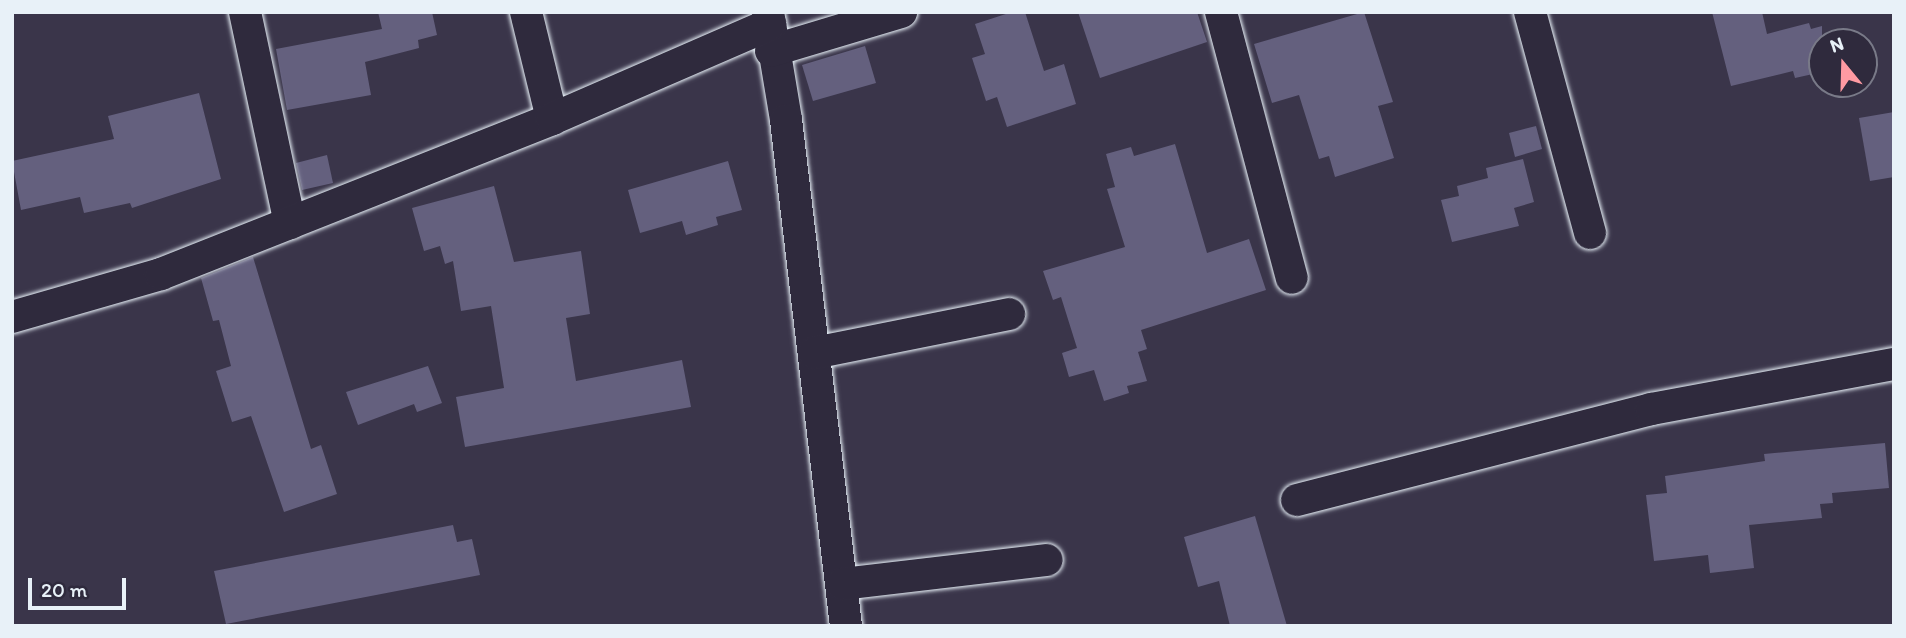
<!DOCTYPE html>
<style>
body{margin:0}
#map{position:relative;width:1906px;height:638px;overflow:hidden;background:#3a354a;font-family:Itim,sans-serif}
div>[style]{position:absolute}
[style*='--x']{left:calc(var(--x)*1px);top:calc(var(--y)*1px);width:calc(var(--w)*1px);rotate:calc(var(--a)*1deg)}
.building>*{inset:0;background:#64607e}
.roads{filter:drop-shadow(0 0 2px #e8f1f8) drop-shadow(0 0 2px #e8f1f8)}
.minor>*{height:32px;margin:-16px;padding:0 16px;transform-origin:16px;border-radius:16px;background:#2f2a3d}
span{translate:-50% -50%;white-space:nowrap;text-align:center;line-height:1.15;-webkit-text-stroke:6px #2f2a3d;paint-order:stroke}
.frame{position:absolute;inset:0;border:14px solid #e8f1f8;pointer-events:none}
.north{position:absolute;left:1808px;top:28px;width:70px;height:70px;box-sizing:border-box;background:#2f2a3d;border:2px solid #797a88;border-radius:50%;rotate:341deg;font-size:19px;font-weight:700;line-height:28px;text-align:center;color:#e8f1f8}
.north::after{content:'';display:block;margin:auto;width:24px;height:32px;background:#ff9aa2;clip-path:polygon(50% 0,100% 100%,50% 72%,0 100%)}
.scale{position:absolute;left:28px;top:578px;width:98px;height:32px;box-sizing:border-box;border:4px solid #e8f1f8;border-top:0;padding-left:9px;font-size:21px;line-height:24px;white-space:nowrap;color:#e8f1f8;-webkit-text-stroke:5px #2f2a3d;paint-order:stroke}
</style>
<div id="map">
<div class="building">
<i style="clip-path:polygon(378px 12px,432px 12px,437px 35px,418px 40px,419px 48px,365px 62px,371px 95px,287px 110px,276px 49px,382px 29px)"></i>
<i style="clip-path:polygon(1012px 12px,1025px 12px,1044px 71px,1064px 64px,1076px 104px,1007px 127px,997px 97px,986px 101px,972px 58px,985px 54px,975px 24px)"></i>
<i style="clip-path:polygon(1078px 12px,1197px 12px,1207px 42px,1100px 78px)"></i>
<i style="clip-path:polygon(1364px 12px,1393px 102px,1378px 106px,1394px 158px,1335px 177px,1329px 156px,1319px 159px,1299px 95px,1272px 103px,1254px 44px)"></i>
<i style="clip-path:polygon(1712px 12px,1762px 12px,1767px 34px,1809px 23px,1811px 29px,1822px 26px,1822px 72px,1795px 78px,1793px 71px,1731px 86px)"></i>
<i style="clip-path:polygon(865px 46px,876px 83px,813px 101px,802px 65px)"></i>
<i style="clip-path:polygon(199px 93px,221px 179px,132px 208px,130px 203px,84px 213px,80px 197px,21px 210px,12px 161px,114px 139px,108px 116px)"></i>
<i style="clip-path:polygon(1894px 112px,1894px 177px,1870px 181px,1859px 118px)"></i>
<i style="clip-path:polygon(1536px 126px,1542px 149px,1515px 157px,1509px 133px)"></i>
<i style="clip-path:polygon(1175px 144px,1207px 253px,1249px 239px,1266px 290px,1141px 330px,1147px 349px,1138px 352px,1147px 381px,1127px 386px,1129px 393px,1104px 401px,1094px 370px,1069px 377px,1062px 353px,1077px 348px,1061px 297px,1053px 300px,1043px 271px,1125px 247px,1107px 189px,1115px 187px,1106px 154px,1131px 147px,1134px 156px)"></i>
<i style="clip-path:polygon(327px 155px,333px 183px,302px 190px,296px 163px)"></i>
<i style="clip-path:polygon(1523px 159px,1534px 202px,1514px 208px,1519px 226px,1452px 242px,1441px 200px,1459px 196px,1457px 186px,1488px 178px,1486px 168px)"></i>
<i style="clip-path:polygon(728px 161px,742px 210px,716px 217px,718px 225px,686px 235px,682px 221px,640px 233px,628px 190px)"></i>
<i style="clip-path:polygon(494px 186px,514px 262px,581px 251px,590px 314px,566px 318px,576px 381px,682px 360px,691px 407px,465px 447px,456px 397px,504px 388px,491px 306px,461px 311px,453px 261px,445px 264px,440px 246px,424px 251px,412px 208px)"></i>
<i style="clip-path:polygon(253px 257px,311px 449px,321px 445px,337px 494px,284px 512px,251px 416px,232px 422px,216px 371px,231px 366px,219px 320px,213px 321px,201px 278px)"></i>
<i style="clip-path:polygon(428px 366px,442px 403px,417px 412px,414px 404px,358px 425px,346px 392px)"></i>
<i style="clip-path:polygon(1885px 443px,1889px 488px,1832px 493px,1833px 503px,1820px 504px,1822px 518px,1749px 525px,1754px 568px,1710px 573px,1708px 555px,1654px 561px,1646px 495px,1667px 493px,1665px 476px,1765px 461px,1764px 454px)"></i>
<i style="clip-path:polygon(1255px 516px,1287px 626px,1230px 626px,1219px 581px,1198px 587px,1184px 537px)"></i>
<i style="clip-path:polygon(453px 525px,457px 542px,472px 539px,480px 575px,226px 624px,214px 571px)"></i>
</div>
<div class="roads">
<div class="minor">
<i style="--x:245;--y:12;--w:216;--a:78"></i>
<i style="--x:526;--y:12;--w:110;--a:76.3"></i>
<i style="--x:768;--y:12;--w:109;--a:80.5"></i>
<i style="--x:786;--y:120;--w:510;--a:83.24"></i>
<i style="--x:1221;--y:12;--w:275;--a:75.1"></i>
<i style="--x:1530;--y:12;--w:229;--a:74.8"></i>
<i style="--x:771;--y:51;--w:136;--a:-16.7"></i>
<i style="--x:12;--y:317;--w:155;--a:-16.1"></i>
<i style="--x:161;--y:274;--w:421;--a:-21.6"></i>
<i style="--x:552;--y:119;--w:238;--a:-23.5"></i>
<i style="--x:814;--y:353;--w:199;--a:-11.3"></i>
<i style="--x:1297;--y:500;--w:366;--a:-14.4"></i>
<i style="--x:1651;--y:409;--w:247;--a:-10.5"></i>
<i style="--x:842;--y:584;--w:206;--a:-6.7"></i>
</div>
</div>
<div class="frame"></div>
<div class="north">N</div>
<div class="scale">20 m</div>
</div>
